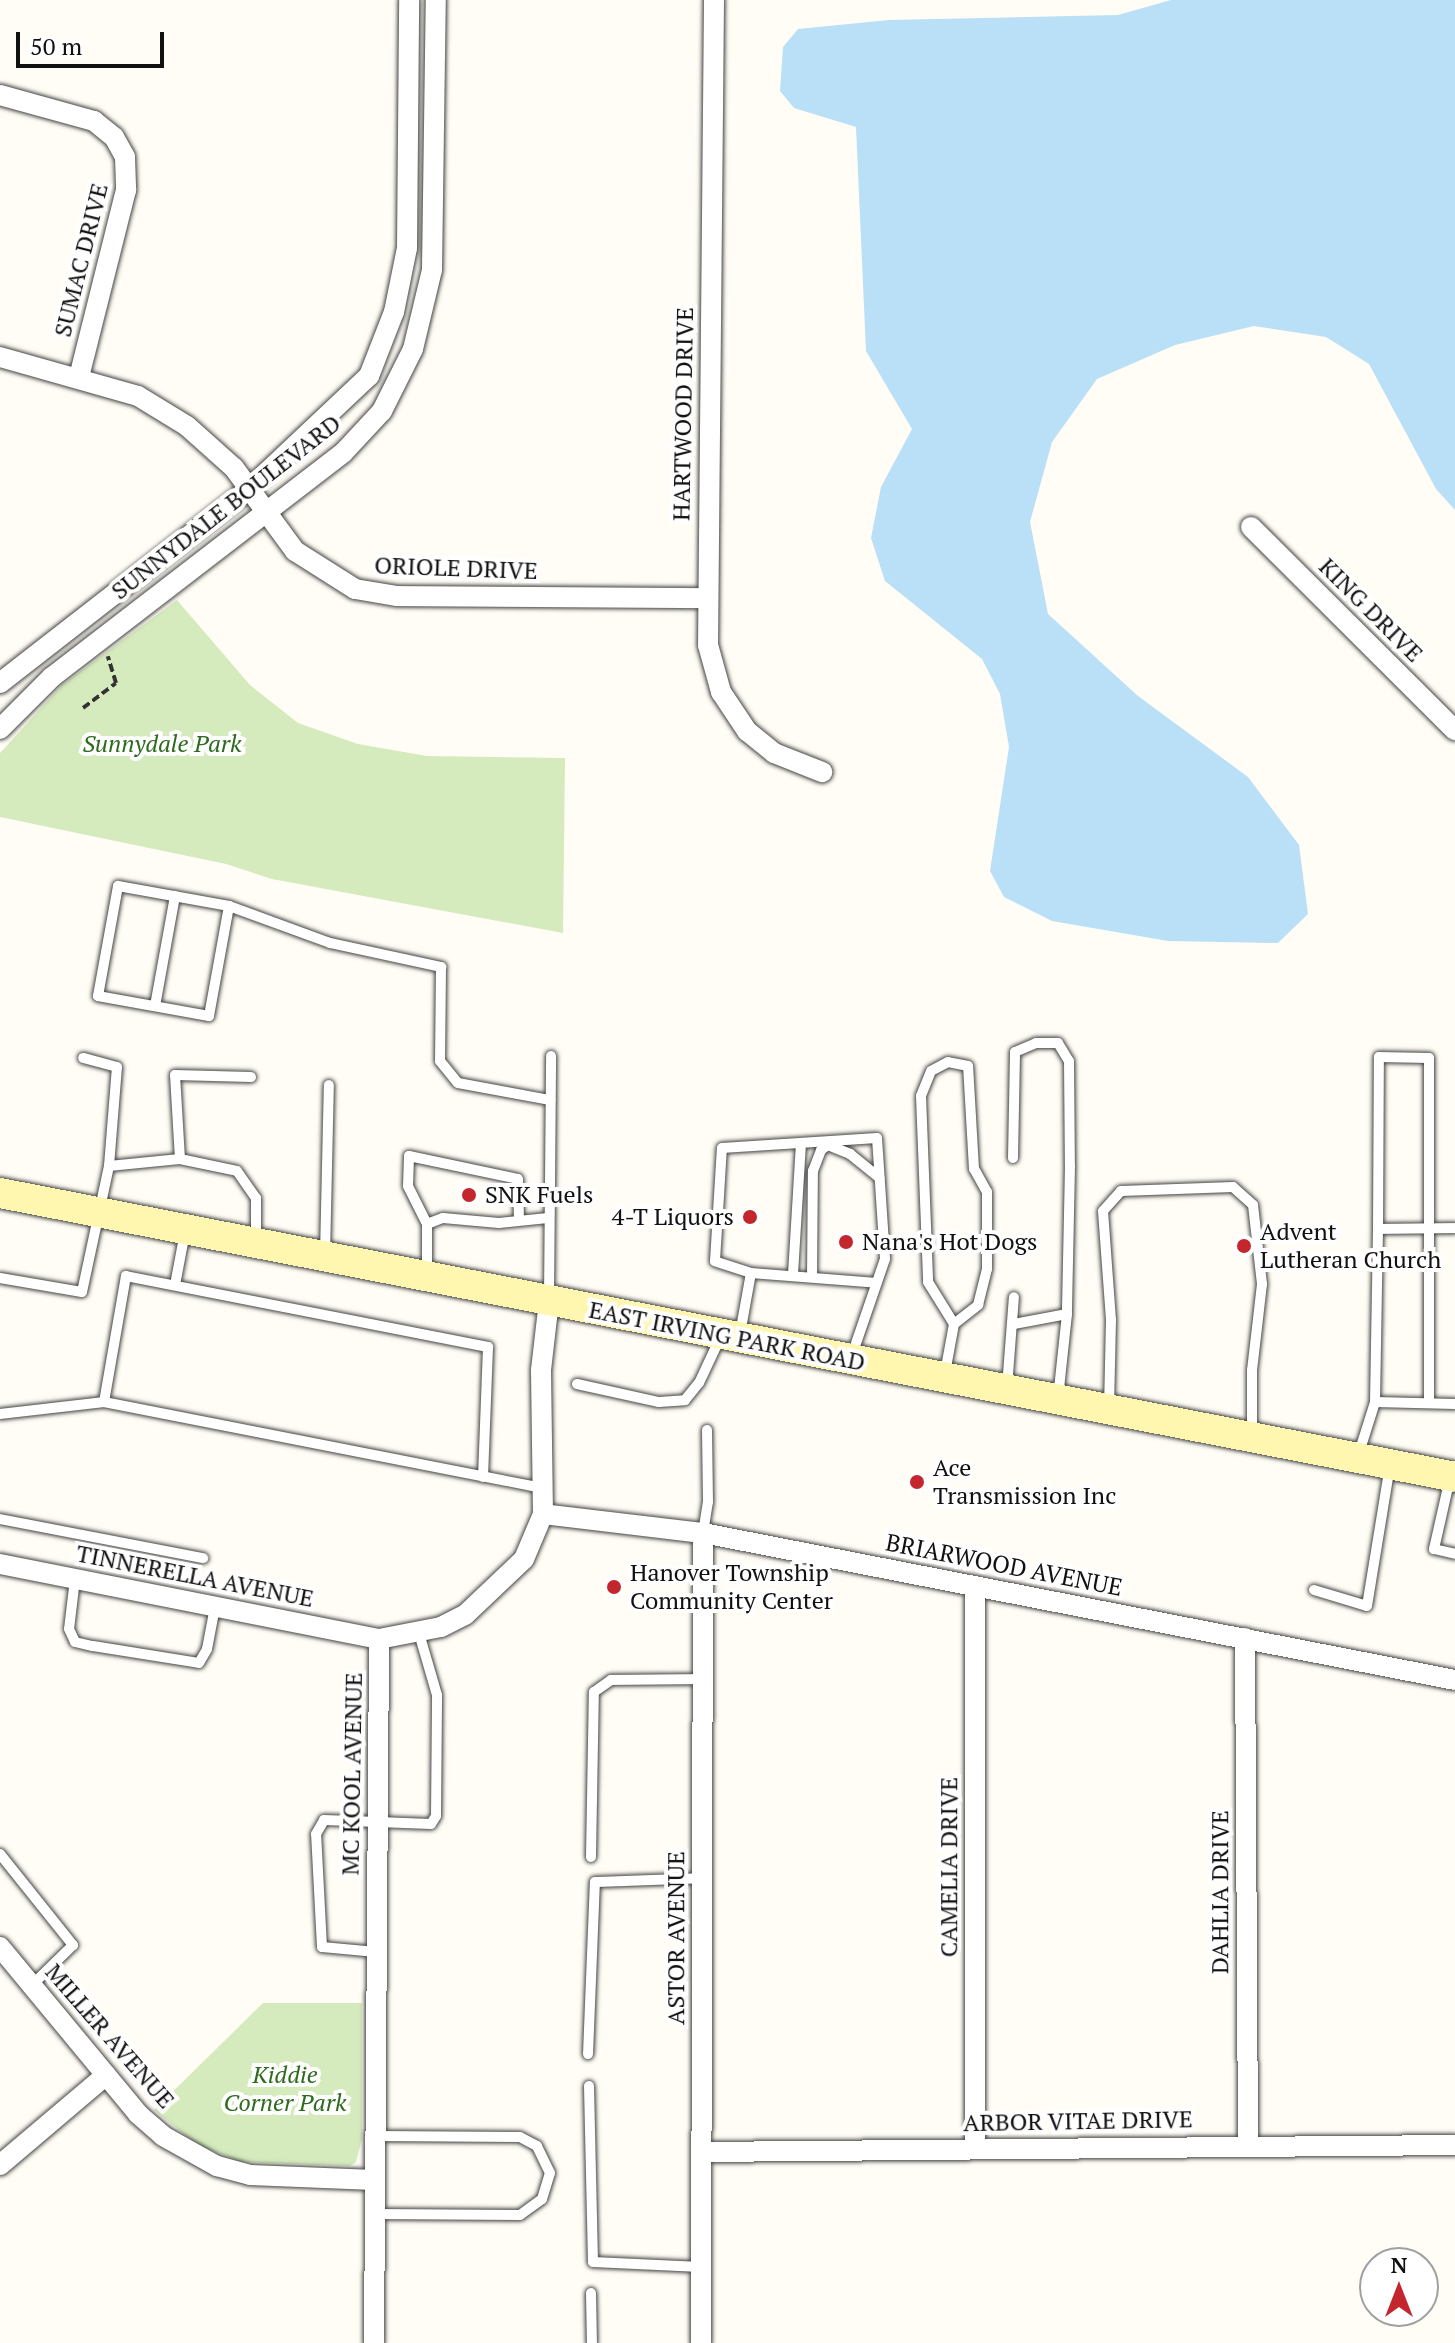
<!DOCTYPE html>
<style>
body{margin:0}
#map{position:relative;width:1455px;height:2343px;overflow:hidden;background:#fffdf5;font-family:"PT Serif",serif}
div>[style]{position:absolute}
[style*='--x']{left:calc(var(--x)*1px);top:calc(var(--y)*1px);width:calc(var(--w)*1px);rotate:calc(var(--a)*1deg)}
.green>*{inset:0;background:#d5ebbd}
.water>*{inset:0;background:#b9e0f7}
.path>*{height:4px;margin-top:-2px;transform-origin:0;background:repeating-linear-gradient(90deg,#333 0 8px,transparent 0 12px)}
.roads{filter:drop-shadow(0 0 2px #444) drop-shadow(0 0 2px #444)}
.service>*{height:10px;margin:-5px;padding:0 5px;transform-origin:5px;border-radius:5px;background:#fff}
.minor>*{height:20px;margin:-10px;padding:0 10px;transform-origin:10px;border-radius:10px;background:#fff}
.secondary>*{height:30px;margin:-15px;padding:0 15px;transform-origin:15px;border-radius:15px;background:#fff6b0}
.dots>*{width:22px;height:22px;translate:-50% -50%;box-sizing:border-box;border:4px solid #fff;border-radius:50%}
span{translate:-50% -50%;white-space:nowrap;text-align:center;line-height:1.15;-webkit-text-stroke:8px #fff;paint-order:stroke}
.street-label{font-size:24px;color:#111}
.park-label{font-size:24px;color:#2f6b1f;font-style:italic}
.poi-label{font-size:24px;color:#111}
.left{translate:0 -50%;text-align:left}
.right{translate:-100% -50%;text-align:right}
.north{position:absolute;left:1359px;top:2247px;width:80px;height:80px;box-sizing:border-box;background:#fff;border:2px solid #a0a0a0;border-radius:50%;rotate:0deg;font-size:22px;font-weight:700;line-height:32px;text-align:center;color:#111}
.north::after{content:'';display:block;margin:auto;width:28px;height:36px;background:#c4262e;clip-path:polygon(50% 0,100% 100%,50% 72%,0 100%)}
.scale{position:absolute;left:16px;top:32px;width:148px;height:36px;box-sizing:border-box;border:4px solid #111;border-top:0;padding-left:10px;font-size:24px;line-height:28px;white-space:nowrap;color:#111;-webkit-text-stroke:6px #fff;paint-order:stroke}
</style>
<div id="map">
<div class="green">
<i style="clip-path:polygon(177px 600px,250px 685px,298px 723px,358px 744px,427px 756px,565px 758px,563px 933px,272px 879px,226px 864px,0 817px,0 753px,62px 685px)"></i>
<i style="clip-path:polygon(263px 2003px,362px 2003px,362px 2139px,356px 2162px,350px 2166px,241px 2162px,198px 2145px,154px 2110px)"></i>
</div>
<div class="water">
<i style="clip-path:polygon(1171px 0,1455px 0,1455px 510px,1436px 489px,1369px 364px,1326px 337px,1254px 326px,1175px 345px,1097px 379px,1052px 442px,1030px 522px,1048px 614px,1138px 696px,1248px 777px,1299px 845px,1308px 914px,1278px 943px,1168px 941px,1052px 921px,1004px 897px,990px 871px,1009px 747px,1000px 694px,982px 659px,885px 581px,871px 538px,881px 487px,912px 429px,866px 351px,856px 127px,794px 108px,780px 91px,783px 47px,798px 29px,889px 20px,1118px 15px)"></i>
</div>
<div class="path">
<i style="--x:83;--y:708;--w:41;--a:-37.1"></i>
<i style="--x:116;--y:683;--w:28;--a:-107"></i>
</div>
<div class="roads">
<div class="service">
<i style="--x:229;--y:906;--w:112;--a:100.3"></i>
<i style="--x:209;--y:1016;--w:113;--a:-169.8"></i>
<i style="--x:98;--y:996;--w:112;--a:-79.7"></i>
<i style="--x:118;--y:886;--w:113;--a:10.2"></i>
<i style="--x:229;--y:906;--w:108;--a:20.1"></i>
<i style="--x:330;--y:943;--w:114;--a:12.2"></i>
<i style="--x:441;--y:967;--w:94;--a:90.6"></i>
<i style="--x:440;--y:1061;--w:28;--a:51"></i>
<i style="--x:458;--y:1083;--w:94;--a:10.5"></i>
<i style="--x:155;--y:1006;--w:112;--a:-79.7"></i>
<i style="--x:251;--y:1077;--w:76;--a:-178.5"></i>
<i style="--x:175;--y:1075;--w:84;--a:86.6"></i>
<i style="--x:180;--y:1159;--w:58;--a:11.9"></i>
<i style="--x:237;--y:1171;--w:33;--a:55"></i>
<i style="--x:256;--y:1198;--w:43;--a:90"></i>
<i style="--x:1013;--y:1158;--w:106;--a:-88.9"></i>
<i style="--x:1015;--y:1052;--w:23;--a:-23"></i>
<i style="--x:1036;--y:1043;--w:22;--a:0"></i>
<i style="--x:1058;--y:1043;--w:21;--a:59"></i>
<i style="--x:1069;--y:1061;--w:105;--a:89.5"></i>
<i style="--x:1070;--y:1166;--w:148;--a:91.2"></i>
<i style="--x:1067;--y:1314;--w:84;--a:96.1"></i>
<i style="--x:109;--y:1166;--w:71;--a:-5.6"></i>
<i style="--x:427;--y:1224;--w:42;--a:-116.6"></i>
<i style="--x:408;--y:1186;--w:30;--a:-88"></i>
<i style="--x:409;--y:1156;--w:111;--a:11.9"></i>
<i style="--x:518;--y:1179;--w:40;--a:88.6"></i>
<i style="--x:1378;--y:1229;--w:172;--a:-89.7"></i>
<i style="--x:1379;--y:1057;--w:50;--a:1.1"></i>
<i style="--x:1429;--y:1058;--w:345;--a:90"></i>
<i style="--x:325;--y:1255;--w:170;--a:-88.7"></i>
<i style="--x:427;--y:1271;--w:47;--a:-90"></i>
<i style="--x:427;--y:1224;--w:17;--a:-21"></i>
<i style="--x:443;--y:1218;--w:56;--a:5.1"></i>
<i style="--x:499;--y:1223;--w:49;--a:-5.8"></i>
<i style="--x:751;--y:1273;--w:126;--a:4.5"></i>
<i style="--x:793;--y:1274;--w:131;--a:-86.5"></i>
<i style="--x:812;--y:1277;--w:106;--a:-89.5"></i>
<i style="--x:813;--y:1171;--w:22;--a:-69"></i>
<i style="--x:821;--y:1150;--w:9;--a:-36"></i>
<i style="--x:828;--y:1145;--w:24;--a:22"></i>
<i style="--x:850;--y:1154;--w:38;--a:39"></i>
<i style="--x:0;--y:1278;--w:83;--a:9.7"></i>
<i style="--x:82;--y:1292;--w:129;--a:-77.9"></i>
<i style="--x:109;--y:1166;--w:99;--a:-85.4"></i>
<i style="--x:117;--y:1067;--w:35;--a:-165"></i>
<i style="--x:175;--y:1285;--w:54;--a:-79.3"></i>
<i style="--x:549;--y:1298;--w:242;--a:-89.5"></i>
<i style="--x:1014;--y:1324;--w:54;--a:-10.7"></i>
<i style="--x:740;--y:1334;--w:62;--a:-79.8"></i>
<i style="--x:751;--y:1273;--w:38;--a:-162"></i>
<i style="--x:715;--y:1261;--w:113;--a:-86.5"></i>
<i style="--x:722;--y:1148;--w:155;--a:-3.7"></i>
<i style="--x:877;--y:1138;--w:121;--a:86.2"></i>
<i style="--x:885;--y:1259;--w:105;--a:109"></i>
<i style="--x:945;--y:1373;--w:50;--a:-79.6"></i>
<i style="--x:954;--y:1324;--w:31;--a:-38"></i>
<i style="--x:978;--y:1305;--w:37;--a:-76"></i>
<i style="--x:987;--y:1269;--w:77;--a:-90"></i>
<i style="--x:987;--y:1192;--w:26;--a:-119"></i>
<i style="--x:974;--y:1169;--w:103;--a:-93.3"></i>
<i style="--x:968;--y:1066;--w:20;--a:-169"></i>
<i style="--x:948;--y:1062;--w:19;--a:152"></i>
<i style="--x:931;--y:1071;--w:27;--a:112"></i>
<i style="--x:921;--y:1096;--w:186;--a:87.8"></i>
<i style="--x:928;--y:1282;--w:49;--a:58.2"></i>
<i style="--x:577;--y:1384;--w:84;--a:12.4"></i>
<i style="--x:659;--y:1402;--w:26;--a:-4"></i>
<i style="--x:685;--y:1400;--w:22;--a:-51"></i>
<i style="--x:699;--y:1383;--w:52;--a:-64.9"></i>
<i style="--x:1007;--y:1387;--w:90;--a:-85.6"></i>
<i style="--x:104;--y:1402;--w:128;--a:-80.1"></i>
<i style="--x:126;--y:1276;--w:369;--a:11.1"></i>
<i style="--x:488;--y:1347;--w:130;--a:92.2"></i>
<i style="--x:1375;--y:1402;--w:80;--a:1.4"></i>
<i style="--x:1109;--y:1408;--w:88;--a:-88.7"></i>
<i style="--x:1111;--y:1320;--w:109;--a:-94.2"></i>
<i style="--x:1103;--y:1211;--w:27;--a:-48"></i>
<i style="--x:1121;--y:1191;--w:112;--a:-2"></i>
<i style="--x:1233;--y:1187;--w:27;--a:42"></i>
<i style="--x:1253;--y:1205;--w:80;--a:83.5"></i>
<i style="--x:1262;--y:1284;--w:87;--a:96.6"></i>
<i style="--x:1252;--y:1370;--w:63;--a:90"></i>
<i style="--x:0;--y:1414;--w:105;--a:-6.6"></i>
<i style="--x:104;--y:1402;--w:448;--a:11.1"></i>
<i style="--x:1358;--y:1456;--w:57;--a:-72.5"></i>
<i style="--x:1375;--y:1402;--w:173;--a:-89"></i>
<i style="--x:1378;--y:1229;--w:77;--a:-0.7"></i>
<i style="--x:1450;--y:1478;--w:73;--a:102.7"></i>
<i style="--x:1434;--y:1549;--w:22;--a:13"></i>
<i style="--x:0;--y:1519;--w:207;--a:10.9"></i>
<i style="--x:703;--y:1533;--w:31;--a:-81"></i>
<i style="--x:708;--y:1502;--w:72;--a:-90.8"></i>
<i style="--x:75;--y:1579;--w:50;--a:96.8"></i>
<i style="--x:69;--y:1629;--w:14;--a:65"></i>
<i style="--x:75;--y:1642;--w:18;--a:13"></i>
<i style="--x:93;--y:1646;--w:107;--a:9.1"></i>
<i style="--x:199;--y:1663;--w:16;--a:-60"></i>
<i style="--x:207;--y:1649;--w:43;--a:-79.2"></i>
<i style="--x:1314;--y:1590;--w:55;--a:16.8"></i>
<i style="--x:1367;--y:1606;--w:142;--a:-80.7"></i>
<i style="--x:0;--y:1854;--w:117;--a:51.3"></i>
<i style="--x:73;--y:1945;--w:57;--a:135.7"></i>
<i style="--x:591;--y:1857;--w:165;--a:-89"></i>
<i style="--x:594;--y:1692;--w:21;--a:-35"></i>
<i style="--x:611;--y:1680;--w:92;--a:-0.6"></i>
<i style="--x:376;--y:1952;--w:54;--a:-174.7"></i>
<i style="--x:322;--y:1947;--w:113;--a:-93"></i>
<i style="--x:316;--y:1834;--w:16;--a:-60"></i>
<i style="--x:324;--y:1820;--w:107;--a:2.1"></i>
<i style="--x:431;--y:1824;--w:9;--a:-58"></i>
<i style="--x:436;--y:1816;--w:121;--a:-89.5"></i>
<i style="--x:437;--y:1695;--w:65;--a:-106.2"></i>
<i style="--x:588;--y:2054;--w:172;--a:-87.7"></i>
<i style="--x:595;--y:1882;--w:107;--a:-2.1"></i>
<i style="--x:589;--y:2086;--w:176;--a:88.7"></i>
<i style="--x:593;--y:2262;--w:108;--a:2.7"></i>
<i style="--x:374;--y:2214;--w:146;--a:0.4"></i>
<i style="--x:520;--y:2215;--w:27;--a:-36"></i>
<i style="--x:542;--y:2199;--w:27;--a:-73"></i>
<i style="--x:550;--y:2173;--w:30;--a:-116"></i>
<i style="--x:537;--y:2146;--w:19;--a:-152"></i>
<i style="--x:520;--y:2137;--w:144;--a:-179.6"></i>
<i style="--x:591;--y:2293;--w:50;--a:88.9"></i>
</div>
<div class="minor">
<i style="--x:714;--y:0;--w:645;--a:90.53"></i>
<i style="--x:708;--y:645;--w:49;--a:74.5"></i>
<i style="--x:721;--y:692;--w:47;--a:56.3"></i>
<i style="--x:747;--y:731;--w:35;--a:39"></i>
<i style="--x:774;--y:753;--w:52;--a:21.6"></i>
<i style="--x:0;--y:95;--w:98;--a:15.5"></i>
<i style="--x:94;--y:121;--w:26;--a:39"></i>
<i style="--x:114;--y:137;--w:23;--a:61"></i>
<i style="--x:125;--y:157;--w:33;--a:88"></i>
<i style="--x:126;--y:190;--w:193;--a:104.1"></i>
<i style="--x:0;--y:357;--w:143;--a:15.8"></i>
<i style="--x:138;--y:396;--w:57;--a:31.5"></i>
<i style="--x:187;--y:426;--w:63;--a:41.8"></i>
<i style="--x:234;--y:468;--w:103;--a:53.7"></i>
<i style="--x:295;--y:551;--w:71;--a:32.3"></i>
<i style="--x:355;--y:589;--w:43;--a:9.5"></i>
<i style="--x:397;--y:596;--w:309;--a:0.4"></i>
<i style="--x:1251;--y:527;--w:288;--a:44.9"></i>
<i style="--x:0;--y:683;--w:316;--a:-37.9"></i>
<i style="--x:249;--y:489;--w:165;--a:-43.3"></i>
<i style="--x:369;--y:376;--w:69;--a:-68.7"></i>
<i style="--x:394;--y:312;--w:65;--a:-78.5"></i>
<i style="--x:407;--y:248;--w:248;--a:-89.5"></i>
<i style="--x:0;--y:729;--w:74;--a:-45"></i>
<i style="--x:52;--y:677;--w:367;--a:-37.6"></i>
<i style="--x:343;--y:453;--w:57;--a:-47.1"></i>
<i style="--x:382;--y:411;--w:69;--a:-63.4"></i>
<i style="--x:413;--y:349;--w:81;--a:-76.5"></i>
<i style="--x:432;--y:270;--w:270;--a:-89.2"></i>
<i style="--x:543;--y:1514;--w:161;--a:6.8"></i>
<i style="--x:703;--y:1533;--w:766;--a:11.06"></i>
<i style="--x:0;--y:1564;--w:386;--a:11.2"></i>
<i style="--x:975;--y:1586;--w:562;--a:90"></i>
<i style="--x:1245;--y:1638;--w:507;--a:89.66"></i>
<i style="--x:0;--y:1947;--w:217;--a:50.4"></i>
<i style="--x:138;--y:2114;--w:33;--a:41"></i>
<i style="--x:163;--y:2136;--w:62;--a:29.1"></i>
<i style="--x:217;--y:2166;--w:34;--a:15"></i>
<i style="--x:250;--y:2175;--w:124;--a:2.3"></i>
<i style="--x:701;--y:2152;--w:754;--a:-0.53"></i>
<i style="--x:0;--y:2165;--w:139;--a:-40.3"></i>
<i style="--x:374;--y:2343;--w:704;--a:-89.59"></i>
<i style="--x:379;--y:1639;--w:63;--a:-11"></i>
<i style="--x:441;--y:1627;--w:27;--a:-27"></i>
<i style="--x:465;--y:1615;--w:81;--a:-43.5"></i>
<i style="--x:524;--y:1559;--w:49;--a:-67.1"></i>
<i style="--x:543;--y:1514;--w:144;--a:-90.8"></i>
<i style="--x:541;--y:1370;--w:69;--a:-83.4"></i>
<i style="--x:701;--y:2343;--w:810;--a:-89.86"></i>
</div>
<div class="secondary">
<i style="--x:0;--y:1193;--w:1482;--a:11.04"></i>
</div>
</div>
<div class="dots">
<i style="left:469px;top:1195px;background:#c4262e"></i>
<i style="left:750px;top:1217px;background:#c4262e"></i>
<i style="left:846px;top:1242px;background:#c4262e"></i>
<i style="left:1244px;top:1246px;background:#c4262e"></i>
<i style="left:917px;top:1482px;background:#c4262e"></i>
<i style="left:614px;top:1587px;background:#c4262e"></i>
</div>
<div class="street-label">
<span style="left:81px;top:260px;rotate:-76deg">SUMAC DRIVE</span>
<span style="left:683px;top:414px;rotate:-89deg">HARTWOOD DRIVE</span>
<span style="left:226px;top:507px;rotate:-38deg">SUNNYDALE BOULEVARD</span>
<span style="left:456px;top:568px;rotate:2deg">ORIOLE DRIVE</span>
<span style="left:1371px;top:610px;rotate:45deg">KING DRIVE</span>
<span style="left:727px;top:1336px;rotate:11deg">EAST IRVING PARK ROAD</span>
<span style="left:1004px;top:1565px;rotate:11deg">BRIARWOOD AVENUE</span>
<span style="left:195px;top:1576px;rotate:11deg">TINNERELLA AVENUE</span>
<span style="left:352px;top:1774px;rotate:-89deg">MC KOOL AVENUE</span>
<span style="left:949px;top:1867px;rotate:-90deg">CAMELIA DRIVE</span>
<span style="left:1220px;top:1892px;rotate:-90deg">DAHLIA DRIVE</span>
<span style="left:676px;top:1938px;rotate:-90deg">ASTOR AVENUE</span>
<span style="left:110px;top:2036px;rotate:49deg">MILLER AVENUE</span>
<span style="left:1078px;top:2121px;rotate:-1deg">ARBOR VITAE DRIVE</span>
</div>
<div class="park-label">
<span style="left:162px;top:744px">Sunnydale Park</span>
<span style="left:285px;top:2089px">Kiddie<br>Corner Park</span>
</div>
<div class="poi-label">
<span class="left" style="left:485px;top:1195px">SNK Fuels</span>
<span class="right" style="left:734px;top:1217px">4-T Liquors</span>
<span class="left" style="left:1260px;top:1246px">Advent<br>Lutheran Church</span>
<span class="left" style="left:862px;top:1242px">Nana's Hot Dogs</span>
<span class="left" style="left:933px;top:1482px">Ace<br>Transmission Inc</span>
<span class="left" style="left:630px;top:1587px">Hanover Township<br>Community Center</span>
</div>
<div class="north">N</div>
<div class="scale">50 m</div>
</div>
